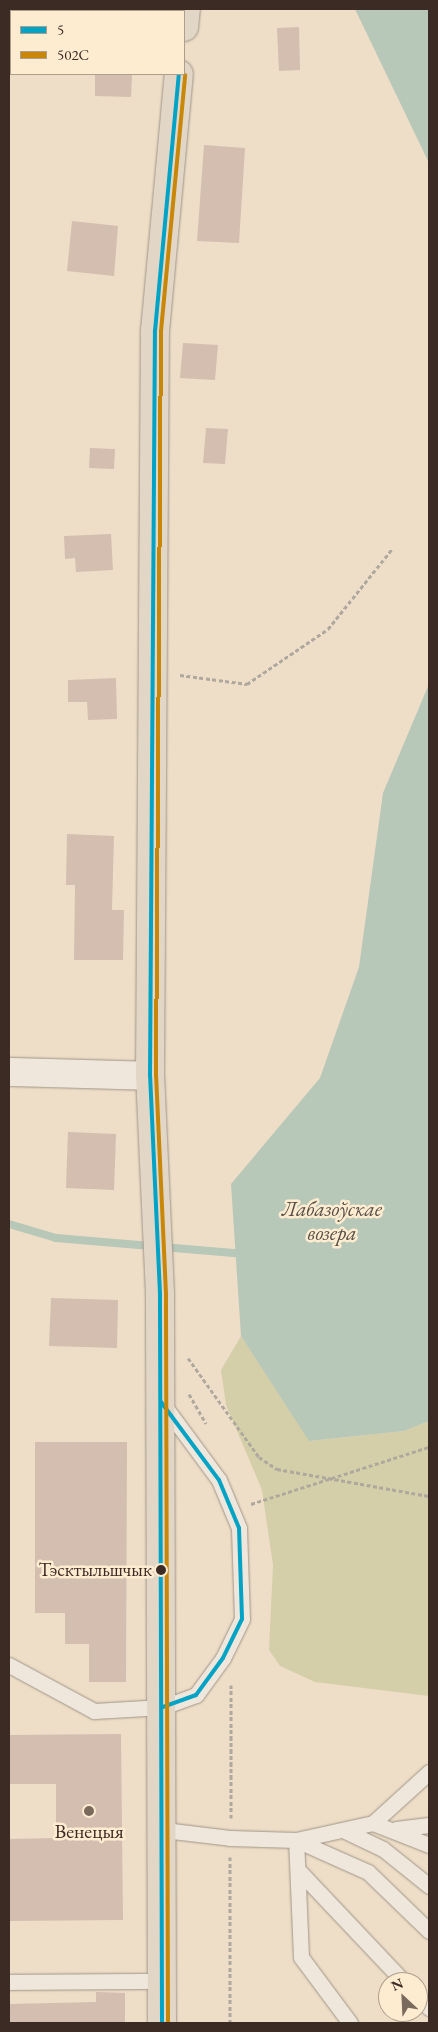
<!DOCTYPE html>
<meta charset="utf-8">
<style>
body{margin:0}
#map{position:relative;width:438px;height:2032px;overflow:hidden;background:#eedec7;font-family:"EB Garamond",serif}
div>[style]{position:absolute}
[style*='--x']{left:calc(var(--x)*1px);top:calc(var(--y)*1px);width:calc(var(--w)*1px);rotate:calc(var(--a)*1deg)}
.green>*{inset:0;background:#d4cfa8}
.water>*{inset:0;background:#b7c7b8}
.stream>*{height:8px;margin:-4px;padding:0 4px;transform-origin:4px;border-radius:4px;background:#b7c7b8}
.building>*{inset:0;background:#d3beb0}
.path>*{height:3px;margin-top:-1.5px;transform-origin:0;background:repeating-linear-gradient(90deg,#afa89f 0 4px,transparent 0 6.5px)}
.roads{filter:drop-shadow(0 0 1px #a09588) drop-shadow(0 0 1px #a09588)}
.lane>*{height:15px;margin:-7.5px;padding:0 7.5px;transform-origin:7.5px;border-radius:7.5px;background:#efe7dc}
.street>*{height:28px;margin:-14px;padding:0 14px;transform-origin:14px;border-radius:14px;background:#efe7dc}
.highway>*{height:28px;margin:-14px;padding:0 14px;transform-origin:14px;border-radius:14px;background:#e2d7c7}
.bus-1>*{height:4px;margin:-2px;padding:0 2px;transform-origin:2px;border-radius:2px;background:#03a3c6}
.bus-2>*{height:4px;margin:-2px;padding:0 2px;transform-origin:2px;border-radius:2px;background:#c88709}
.dots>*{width:14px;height:14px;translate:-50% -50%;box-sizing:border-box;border:2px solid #feecd1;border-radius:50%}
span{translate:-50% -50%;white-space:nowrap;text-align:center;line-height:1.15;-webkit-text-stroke:5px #feecd1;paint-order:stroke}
.bus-label{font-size:19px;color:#3c2a24}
.right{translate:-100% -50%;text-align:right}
.poi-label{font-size:20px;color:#3c2a24}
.water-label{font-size:21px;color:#554f47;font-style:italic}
.frame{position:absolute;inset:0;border:10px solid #3c2a24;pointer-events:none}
.legend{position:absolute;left:10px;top:10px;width:175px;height:65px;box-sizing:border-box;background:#feecd1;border:1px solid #b09e8c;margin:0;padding:6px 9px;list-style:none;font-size:15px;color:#3c2a24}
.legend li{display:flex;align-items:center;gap:10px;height:25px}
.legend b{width:25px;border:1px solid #b09e8c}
.north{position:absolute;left:378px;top:1972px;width:50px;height:50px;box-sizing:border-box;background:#feecd1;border:1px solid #b09e8c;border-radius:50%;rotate:335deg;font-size:14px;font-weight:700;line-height:20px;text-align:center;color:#3c2a24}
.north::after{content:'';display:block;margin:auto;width:18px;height:22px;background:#7a695d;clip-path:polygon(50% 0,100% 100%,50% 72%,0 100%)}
</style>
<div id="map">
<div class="green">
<i style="clip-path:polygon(241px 1336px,310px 1441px,404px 1431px,429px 1421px,429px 1696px,315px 1682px,280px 1666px,269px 1650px,273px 1565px,262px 1490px,226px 1405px,221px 1370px)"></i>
</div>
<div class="water">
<i style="clip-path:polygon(355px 9px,429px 9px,429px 163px)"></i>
<i style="clip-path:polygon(429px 684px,429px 1421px,404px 1431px,309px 1441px,241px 1336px,231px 1184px,320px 1078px,359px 967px,383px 793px)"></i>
</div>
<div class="stream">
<i style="--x:9;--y:1224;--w:49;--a:16.6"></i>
<i style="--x:56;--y:1238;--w:181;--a:4.8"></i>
</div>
<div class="building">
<i style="clip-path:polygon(299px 27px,300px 70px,279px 71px,277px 28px)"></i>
<i style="clip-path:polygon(95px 74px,132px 74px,131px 97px,95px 96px)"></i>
<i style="clip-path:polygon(204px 145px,245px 148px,239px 243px,197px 241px)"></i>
<i style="clip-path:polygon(72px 221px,118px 226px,114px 276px,67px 271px)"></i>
<i style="clip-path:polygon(183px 343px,218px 345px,215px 380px,180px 378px)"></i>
<i style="clip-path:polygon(206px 428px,228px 429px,225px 464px,203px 463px)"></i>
<i style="clip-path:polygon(90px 448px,115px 449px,114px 469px,89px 468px)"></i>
<i style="clip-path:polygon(111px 534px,113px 570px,76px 572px,75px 558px,65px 559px,64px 536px)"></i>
<i style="clip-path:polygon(116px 678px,117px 719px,88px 720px,87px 702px,68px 702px,68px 680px)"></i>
<i style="clip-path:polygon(67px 834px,114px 836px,112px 910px,124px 910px,123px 960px,74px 960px,75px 885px,66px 885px)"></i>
<i style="clip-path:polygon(68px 1132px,116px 1134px,114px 1190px,66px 1188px)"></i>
<i style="clip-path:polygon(51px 1298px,118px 1300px,117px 1348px,49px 1346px)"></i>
<i style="clip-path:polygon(35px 1442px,127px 1442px,126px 1682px,89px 1682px,89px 1644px,65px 1644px,65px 1613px,35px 1613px)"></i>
<i style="clip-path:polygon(121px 1734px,123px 1920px,9px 1921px,9px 1839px,56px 1838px,56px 1784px,9px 1784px,9px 1735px)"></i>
<i style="clip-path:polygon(96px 1992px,125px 1993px,125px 2023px,9px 2023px,9px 2004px,96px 2002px)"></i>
</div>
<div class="path">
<i style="--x:180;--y:675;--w:68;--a:7.7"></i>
<i style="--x:247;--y:684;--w:98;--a:-34.2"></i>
<i style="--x:328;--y:629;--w:102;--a:-51.3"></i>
<i style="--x:188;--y:1358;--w:122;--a:54.4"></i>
<i style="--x:259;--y:1457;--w:22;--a:34"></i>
<i style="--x:277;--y:1469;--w:154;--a:10.1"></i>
<i style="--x:189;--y:1394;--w:34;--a:60"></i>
<i style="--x:251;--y:1504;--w:187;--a:-17.8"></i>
<i style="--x:231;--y:1818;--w:133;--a:-90"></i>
<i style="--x:230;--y:2023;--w:166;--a:-90"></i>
</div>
<div class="roads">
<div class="lane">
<i style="--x:9;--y:1665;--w:97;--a:28.4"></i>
<i style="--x:94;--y:1711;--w:69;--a:-3.3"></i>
<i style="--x:163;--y:1707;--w:35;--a:-20"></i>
<i style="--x:196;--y:1695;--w:46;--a:-53.9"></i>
<i style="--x:223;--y:1658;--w:43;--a:-64"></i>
<i style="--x:242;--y:1619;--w:91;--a:-91.9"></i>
<i style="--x:239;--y:1528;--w:52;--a:-112.6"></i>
<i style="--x:219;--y:1480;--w:96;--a:-126.5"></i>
<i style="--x:373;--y:1823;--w:76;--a:-42.3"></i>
<i style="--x:396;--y:1829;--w:33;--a:-7"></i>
<i style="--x:164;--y:1830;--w:66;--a:6.9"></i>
<i style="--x:230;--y:1838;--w:66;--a:1.7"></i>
<i style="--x:296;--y:1840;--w:79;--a:-12.4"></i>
<i style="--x:373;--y:1823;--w:60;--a:21.4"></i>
<i style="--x:343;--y:1830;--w:44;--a:25.4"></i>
<i style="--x:383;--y:1849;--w:59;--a:38.8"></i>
<i style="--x:298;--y:1870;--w:154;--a:46.6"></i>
<i style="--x:9;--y:1982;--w:154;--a:-0.4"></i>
<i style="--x:418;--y:1997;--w:16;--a:45"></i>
<i style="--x:350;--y:2023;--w:82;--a:-126.6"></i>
<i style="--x:301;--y:1957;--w:117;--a:-92.4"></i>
<i style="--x:296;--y:1840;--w:79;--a:24"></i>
<i style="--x:368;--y:1872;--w:85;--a:44"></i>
</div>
<div class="street">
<i style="--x:9;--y:1072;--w:141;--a:1.6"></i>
</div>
<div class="highway">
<i style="--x:184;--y:27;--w:18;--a:-84"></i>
<i style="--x:162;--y:2023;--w:729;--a:-90.16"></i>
<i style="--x:160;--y:1294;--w:218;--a:-92.6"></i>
<i style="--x:150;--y:1076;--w:745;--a:-89.62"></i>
<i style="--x:155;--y:331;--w:258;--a:-84.7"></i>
</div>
</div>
<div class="bus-1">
<i style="--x:161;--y:1402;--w:97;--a:53.4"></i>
<i style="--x:219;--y:1480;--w:52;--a:67.4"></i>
<i style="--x:239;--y:1528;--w:91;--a:88.1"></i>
<i style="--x:242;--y:1619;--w:43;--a:116"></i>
<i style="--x:223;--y:1658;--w:46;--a:126.1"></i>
<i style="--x:196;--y:1695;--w:35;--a:160"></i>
<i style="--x:162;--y:2023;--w:729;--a:-90.16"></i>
<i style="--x:160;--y:1294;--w:218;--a:-92.6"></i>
<i style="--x:150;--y:1076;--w:745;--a:-89.62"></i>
<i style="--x:155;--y:331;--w:258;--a:-84.7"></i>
</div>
<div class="bus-2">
<i style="--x:168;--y:2023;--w:729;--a:-90.16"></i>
<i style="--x:166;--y:1294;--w:218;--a:-92.6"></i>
<i style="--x:156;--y:1076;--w:745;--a:-89.62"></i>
<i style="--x:161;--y:331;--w:257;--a:-84.6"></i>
</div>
<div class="dots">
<i style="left:161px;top:1570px;background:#3c2a24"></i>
<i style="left:89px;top:1811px;background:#7a695d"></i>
</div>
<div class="bus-label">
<span class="right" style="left:152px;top:1570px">Тэсктыльшчык</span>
</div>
<div class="poi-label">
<span style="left:89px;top:1831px">Венецыя</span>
</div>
<div class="water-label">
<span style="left:332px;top:1221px">Лабазоўскае<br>возера</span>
</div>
<div class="frame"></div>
<ul class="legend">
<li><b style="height:6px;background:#03a3c6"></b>5</li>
<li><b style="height:6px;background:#c88709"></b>502С</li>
</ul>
<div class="north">N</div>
</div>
